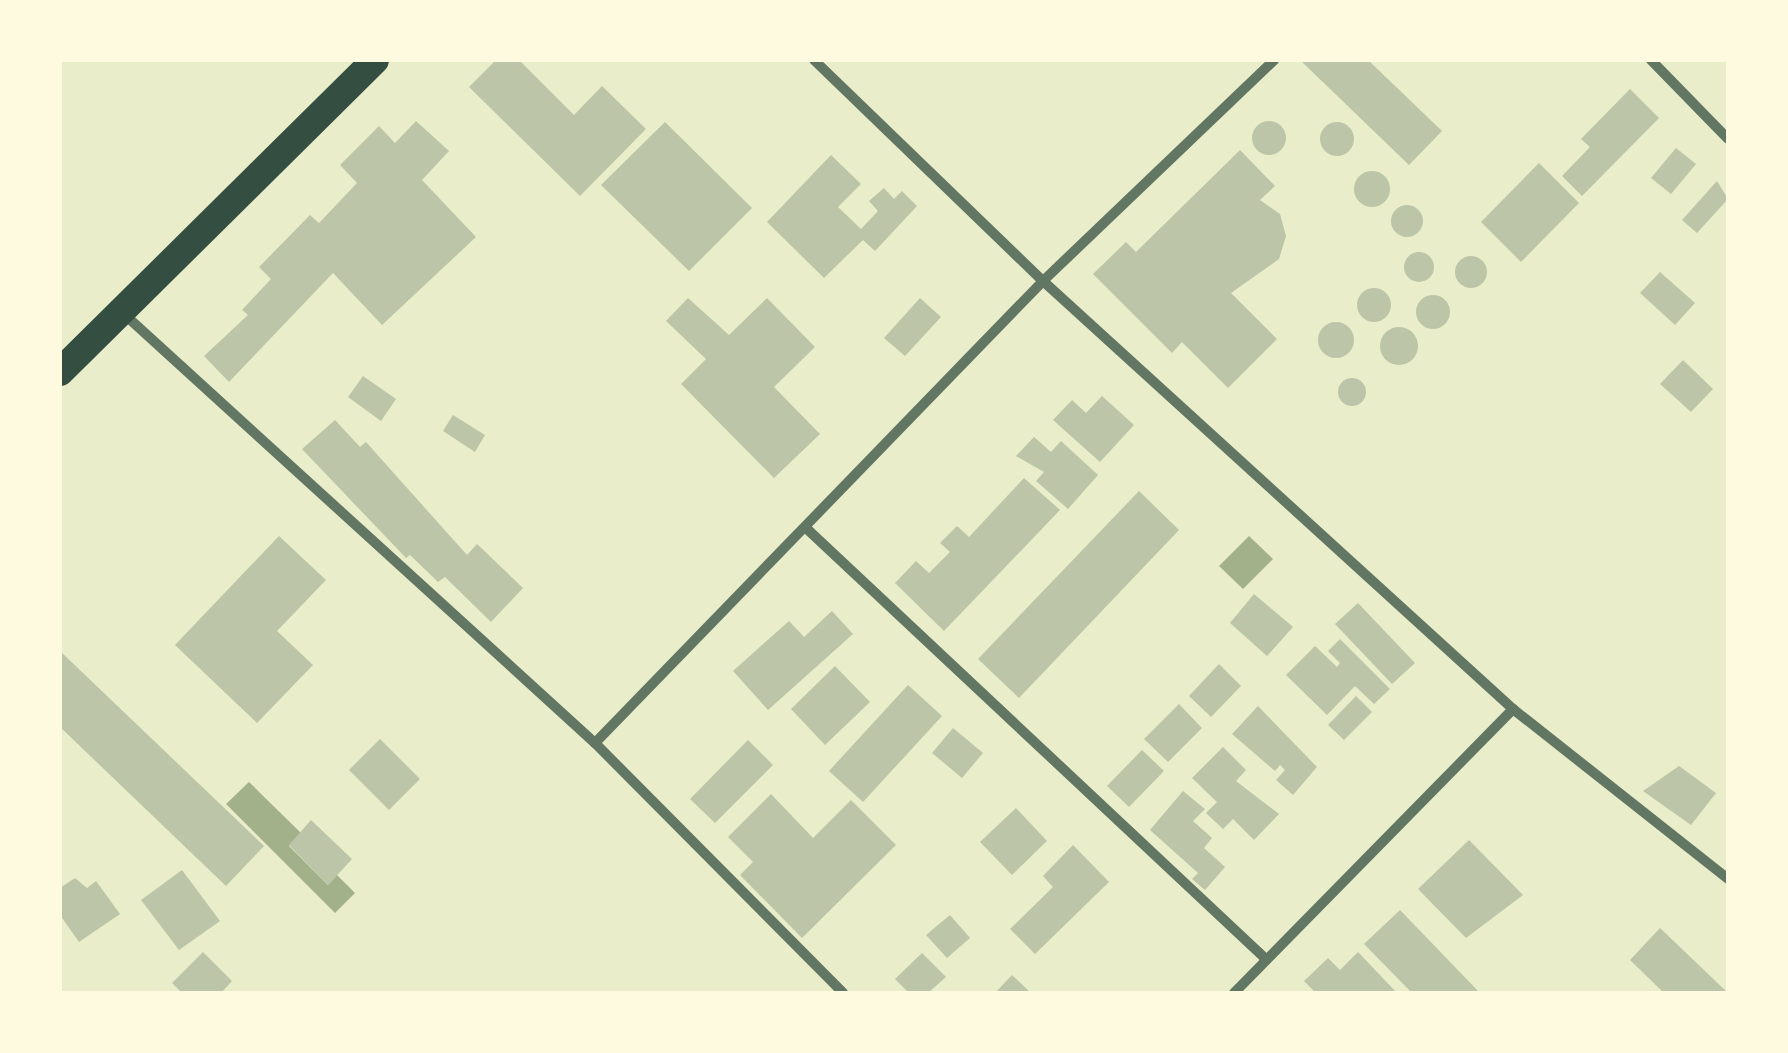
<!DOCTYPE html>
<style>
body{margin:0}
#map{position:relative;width:1788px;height:1053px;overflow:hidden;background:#e9edc9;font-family:"IBM Plex Sans",sans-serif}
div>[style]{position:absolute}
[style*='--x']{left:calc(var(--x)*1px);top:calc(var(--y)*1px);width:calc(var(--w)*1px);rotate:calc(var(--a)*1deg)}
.water>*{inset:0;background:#a3b18a}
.building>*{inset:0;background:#bcc5a7}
.round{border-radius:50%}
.minor>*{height:10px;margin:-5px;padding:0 5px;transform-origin:5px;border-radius:5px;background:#617663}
.trunk>*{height:28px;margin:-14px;padding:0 14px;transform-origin:14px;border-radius:14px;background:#344e41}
span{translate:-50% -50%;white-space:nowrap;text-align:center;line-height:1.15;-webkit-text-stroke:8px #fefae0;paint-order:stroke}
.frame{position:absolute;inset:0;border:62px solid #fefae0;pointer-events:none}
</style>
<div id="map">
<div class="water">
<i style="clip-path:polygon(1249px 536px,1273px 559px,1243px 589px,1219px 566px)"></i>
<i style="clip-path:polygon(249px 782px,301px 833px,289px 846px,328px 885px,337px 875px,355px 893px,335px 913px,226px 804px)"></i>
</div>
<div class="building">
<i style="clip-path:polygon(496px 60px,519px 60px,574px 115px,602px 86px,646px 129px,580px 196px,469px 87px)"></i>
<i style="clip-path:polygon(1300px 60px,1368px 60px,1442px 131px,1409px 165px)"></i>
<i style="clip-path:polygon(1630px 89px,1659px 118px,1582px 196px,1562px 176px,1590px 147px,1581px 139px)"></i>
<i class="round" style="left:1252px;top:121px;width:34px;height:34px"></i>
<i style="clip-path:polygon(416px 121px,449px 151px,422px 180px,476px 237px,382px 325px,333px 273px,229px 382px,204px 356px,248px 315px,242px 310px,271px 279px,259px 267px,310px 215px,319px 223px,357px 183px,340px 165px,379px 126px,395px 143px)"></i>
<i class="round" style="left:1320px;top:122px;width:34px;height:34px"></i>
<i style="clip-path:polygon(665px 122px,752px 208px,689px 271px,601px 185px)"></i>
<i style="clip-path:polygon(1676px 148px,1696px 164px,1671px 194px,1651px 178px)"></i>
<i style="clip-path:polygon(1240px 150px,1275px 186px,1260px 200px,1280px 214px,1286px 236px,1279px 259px,1231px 293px,1277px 339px,1228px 388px,1182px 342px,1172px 353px,1093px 274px,1126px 242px,1136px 252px)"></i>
<i style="clip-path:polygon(831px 155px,861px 184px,838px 207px,861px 229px,878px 211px,869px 201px,884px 188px,894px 199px,902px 191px,917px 206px,875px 251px,863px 240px,824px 278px,767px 222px)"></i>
<i style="clip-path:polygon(1539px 163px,1579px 203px,1521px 262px,1481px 222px)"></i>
<i class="round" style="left:1354px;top:171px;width:36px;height:36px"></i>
<i style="clip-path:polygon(1717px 181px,1728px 199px,1697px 233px,1682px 220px)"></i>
<i class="round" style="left:1391px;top:205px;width:32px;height:32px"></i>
<i class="round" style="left:1404px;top:252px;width:30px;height:30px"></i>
<i class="round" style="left:1455px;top:256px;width:32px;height:32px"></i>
<i style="clip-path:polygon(1660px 272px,1695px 303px,1675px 325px,1640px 293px)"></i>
<i class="round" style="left:1357px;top:288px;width:34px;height:34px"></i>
<i class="round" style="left:1416px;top:295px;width:34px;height:34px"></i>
<i style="clip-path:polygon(688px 298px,729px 335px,767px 298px,815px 347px,774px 387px,820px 434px,774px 478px,681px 384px,706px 359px,666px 321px)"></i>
<i style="clip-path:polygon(920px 298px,941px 317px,905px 356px,884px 338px)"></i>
<i class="round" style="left:1318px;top:322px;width:36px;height:36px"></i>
<i class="round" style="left:1380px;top:327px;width:38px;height:38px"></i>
<i style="clip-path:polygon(1683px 360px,1713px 389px,1691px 412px,1660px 384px)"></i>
<i style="clip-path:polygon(363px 376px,396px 399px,381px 421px,348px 397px)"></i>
<i class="round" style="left:1338px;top:378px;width:28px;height:28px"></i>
<i style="clip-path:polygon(1102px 396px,1134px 425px,1100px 462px,1053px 420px,1072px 400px,1086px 413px)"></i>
<i style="clip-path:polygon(453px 415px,485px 435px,475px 452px,443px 431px)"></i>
<i style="clip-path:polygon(335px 420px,360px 447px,366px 442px,467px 555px,477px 544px,523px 588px,491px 622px,445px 577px,438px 582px,410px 555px,406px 558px,302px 449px)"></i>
<i style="clip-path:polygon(1034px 437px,1051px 452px,1061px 441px,1098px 475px,1068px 509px,1036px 481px,1044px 472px,1016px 456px)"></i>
<i style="clip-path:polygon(1024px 478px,1060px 510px,944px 631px,895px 583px,916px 561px,929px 573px,950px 552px,940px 543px,957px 526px,969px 537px)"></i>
<i style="clip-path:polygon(1139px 491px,1179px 530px,1019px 698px,978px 659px)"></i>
<i style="clip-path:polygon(279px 536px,326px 580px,277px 631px,313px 665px,257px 723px,175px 645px)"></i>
<i style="clip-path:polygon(1254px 594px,1293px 627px,1267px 656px,1230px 623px)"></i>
<i style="clip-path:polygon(1358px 603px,1415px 663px,1392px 684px,1335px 624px)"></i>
<i style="clip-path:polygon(832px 611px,853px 634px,768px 710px,733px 671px,789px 621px,804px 637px)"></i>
<i style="clip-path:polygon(1340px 639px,1390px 689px,1374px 704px,1355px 686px,1327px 715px,1286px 675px,1315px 646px,1337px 667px,1340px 663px,1328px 651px)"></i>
<i style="clip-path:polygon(60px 651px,264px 846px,226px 886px,60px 727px)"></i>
<i style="clip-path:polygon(1219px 664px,1241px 686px,1211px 717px,1189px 696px)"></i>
<i style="clip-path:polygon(835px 666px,870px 702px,825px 745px,791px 709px)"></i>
<i style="clip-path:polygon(908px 685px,942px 716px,863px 802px,829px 771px)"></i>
<i style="clip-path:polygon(1356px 696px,1372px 712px,1344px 740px,1328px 725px)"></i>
<i style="clip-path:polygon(1179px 704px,1202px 728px,1168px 762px,1144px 739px)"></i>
<i style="clip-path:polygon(1258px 706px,1317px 767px,1293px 795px,1276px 780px,1285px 770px,1280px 765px,1275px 771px,1232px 734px)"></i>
<i style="clip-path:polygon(953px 728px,983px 753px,962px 778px,932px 753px)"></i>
<i style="clip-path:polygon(380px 739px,420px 779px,389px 810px,349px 770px)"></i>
<i style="clip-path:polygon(748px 740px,773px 765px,715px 823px,690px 799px)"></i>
<i style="clip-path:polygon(1223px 747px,1246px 770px,1236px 781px,1279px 814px,1254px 840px,1233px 819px,1223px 829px,1206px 813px,1217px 802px,1192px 778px)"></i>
<i style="clip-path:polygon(1142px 750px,1164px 771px,1129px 807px,1107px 786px)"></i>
<i style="clip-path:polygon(1679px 766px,1716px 793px,1691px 825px,1643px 791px)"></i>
<i style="clip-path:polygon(1183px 791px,1205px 809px,1193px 821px,1212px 838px,1204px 848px,1225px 867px,1205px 890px,1192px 879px,1198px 873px,1150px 830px)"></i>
<i style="clip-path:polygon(771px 794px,813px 838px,851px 800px,896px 845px,802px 938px,740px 875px,753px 862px,728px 837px)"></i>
<i style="clip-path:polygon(1016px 808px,1047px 841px,1012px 875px,980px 842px)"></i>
<i style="clip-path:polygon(311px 820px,352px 859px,328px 885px,289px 845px)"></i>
<i style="clip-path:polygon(1469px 840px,1523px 895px,1466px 938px,1418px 889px)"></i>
<i style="clip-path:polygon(1073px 845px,1109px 882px,1035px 954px,1010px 929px,1053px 887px,1043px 876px)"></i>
<i style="clip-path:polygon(182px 870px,220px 921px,179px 950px,141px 900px)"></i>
<i style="clip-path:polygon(75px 878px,87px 888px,96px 881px,120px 914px,79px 942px,60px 915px,60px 888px)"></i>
<i style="clip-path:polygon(1400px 910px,1480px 993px,1412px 993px,1364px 944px)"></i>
<i style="clip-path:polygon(950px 915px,970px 938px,947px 958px,926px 935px)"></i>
<i style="clip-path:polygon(1660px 928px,1728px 993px,1664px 993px,1630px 960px)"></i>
<i style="clip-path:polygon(203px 952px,232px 981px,221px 993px,182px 993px,172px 983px)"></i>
<i style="clip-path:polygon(1358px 952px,1397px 993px,1316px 993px,1304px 981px,1328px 958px,1340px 970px)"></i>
<i style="clip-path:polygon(922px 953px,946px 977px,928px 993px,909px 993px,895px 979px)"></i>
<i style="clip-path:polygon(1012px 975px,1031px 993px,995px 993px)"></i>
</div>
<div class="minor">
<i style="--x:814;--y:60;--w:318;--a:44"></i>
<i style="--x:1043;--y:281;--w:636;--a:42.32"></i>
<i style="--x:1513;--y:709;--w:274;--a:38.3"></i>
<i style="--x:1651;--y:60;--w:110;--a:45.7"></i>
<i style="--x:124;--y:314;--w:637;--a:42.33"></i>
<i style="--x:595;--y:743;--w:352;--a:45.2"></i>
<i style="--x:806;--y:528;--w:630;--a:43.14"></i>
<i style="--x:595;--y:743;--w:644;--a:-45.88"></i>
<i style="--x:1043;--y:281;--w:320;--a:-43.7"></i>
<i style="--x:1234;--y:993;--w:398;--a:-45.5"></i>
</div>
<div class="trunk">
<i style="--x:60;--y:372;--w:443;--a:-44.7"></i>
</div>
<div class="frame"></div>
</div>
